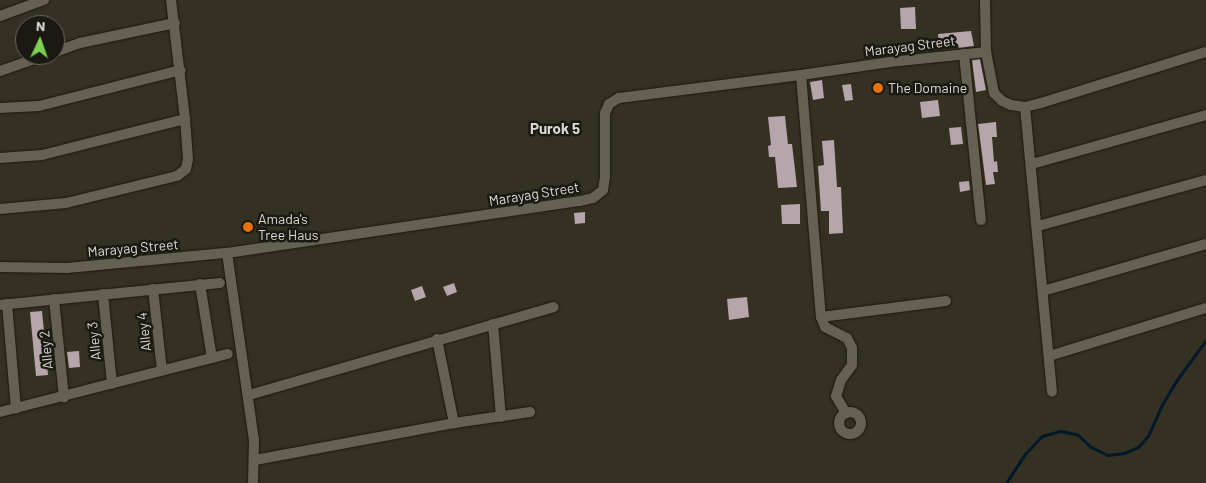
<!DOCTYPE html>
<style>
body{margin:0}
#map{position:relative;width:1206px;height:483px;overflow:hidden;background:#343123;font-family:Barlow,sans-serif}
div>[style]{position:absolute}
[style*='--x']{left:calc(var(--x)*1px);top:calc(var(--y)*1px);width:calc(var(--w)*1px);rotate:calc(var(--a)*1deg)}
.stream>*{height:3px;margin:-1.5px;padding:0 1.5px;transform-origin:1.5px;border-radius:1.5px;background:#04182b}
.building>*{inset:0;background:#b7a5ac}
.roads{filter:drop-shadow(0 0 1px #1c180c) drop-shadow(0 0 1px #1c180c)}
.street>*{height:10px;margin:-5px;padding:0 5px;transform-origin:5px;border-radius:5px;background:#646052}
.street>.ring{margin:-5px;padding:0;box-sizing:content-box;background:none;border:10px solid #646052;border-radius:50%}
.dots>*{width:14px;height:14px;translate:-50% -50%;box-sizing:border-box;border:2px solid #1a1913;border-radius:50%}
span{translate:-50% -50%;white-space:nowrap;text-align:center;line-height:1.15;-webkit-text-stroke:5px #1a1913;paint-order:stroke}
.street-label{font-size:14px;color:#dbd9d1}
.poi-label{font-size:14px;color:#dbd9d1}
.left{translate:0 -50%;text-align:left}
.neighbourhood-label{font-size:15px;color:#dbd9d1;font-weight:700}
.north{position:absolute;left:15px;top:15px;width:50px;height:50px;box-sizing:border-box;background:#1a1913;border:1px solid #67665f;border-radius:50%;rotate:3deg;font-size:14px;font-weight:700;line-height:20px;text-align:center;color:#dbd9d1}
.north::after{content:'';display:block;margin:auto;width:18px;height:22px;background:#7fd052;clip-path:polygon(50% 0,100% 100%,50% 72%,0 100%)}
</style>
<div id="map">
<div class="stream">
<i style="--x:1006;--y:483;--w:35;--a:-57"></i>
<i style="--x:1025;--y:454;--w:25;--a:-47"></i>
<i style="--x:1042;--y:436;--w:20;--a:-15"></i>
<i style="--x:1061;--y:431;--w:17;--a:13"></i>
<i style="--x:1078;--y:435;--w:18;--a:43"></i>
<i style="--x:1091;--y:447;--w:19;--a:25"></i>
<i style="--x:1108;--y:455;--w:16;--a:-7"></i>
<i style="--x:1124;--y:453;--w:15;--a:-23"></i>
<i style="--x:1138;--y:447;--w:15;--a:-48"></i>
<i style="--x:1148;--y:436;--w:36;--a:-66"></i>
<i style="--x:1163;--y:403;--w:26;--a:-59"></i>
<i style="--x:1176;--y:381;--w:51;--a:-53.8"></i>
</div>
<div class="building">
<i style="clip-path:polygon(915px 7px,916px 29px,901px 29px,900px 8px)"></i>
<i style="clip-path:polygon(971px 31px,974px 46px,959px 48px,958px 44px,939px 45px,938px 34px)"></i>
<i style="clip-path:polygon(980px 59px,986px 90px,976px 92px,972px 60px)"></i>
<i style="clip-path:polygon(822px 80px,824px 98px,813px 100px,810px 82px)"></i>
<i style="clip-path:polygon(851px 84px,853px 100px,845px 101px,842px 85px)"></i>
<i style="clip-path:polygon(938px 100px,940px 116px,922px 118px,920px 102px)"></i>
<i style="clip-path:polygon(785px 116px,788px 144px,792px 144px,797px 187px,778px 188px,775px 157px,769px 157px,768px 146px,771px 145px,768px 117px)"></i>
<i style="clip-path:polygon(996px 122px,997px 137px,992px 137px,994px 162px,997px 161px,998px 172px,993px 172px,995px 184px,986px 185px,978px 124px)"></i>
<i style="clip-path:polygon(961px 127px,963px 144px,951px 145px,949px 128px)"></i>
<i style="clip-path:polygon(834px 140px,837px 187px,841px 187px,843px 233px,829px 234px,829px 211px,821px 211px,818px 166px,824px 165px,822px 141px)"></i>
<i style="clip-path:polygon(969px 181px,970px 190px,960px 192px,959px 182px)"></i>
<i style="clip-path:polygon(800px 204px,800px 224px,782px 224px,781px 205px)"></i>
<i style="clip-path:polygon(585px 212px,585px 223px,575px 224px,574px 213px)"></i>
<i style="clip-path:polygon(454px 283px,457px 292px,447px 296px,443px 287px)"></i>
<i style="clip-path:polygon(422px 286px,426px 297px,415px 301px,411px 290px)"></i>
<i style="clip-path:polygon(747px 297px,749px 317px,729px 320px,727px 299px)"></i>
<i style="clip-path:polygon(42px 311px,48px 375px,36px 376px,30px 312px)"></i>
<i style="clip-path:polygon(79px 351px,80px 367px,69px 368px,67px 352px)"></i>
</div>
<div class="roads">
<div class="street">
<i style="--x:985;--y:0;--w:52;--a:88.9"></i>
<i style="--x:986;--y:52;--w:42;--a:79"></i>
<i style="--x:994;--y:93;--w:11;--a:45"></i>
<i style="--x:1002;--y:101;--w:10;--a:24"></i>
<i style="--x:1011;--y:105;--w:14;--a:8"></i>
<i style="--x:1025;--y:107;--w:16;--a:-14"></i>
<i style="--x:1041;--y:103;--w:173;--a:-17.2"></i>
<i style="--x:0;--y:16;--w:47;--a:-20"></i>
<i style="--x:55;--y:52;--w:27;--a:-20"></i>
<i style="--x:80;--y:43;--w:97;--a:-11.9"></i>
<i style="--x:964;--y:54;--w:167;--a:84.2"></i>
<i style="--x:0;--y:71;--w:49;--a:-19.2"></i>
<i style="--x:801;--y:75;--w:243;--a:85.3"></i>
<i style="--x:821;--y:317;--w:126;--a:-7.3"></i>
<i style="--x:1025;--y:107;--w:286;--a:84.6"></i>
<i style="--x:0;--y:108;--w:39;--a:-3"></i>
<i style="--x:39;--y:106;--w:146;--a:-14.2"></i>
<i style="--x:0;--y:158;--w:42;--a:-4.1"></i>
<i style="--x:42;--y:155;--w:147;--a:-14.1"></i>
<i style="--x:1032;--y:164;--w:181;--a:-15.7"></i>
<i style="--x:0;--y:209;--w:66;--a:-5.2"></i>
<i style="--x:66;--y:203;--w:114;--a:-13.7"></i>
<i style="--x:177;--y:176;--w:11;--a:-38"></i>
<i style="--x:186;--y:169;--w:10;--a:-79"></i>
<i style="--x:188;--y:159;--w:40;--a:-94.3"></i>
<i style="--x:185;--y:119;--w:120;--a:-96.7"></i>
<i style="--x:1038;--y:226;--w:174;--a:-15.3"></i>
<i style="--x:227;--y:253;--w:189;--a:81.8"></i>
<i style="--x:254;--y:440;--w:43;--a:91.3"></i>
<i style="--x:0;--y:267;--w:67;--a:0.9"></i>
<i style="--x:67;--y:268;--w:161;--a:-5.4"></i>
<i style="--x:227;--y:253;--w:357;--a:-8.4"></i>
<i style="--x:580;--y:201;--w:13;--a:-13"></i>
<i style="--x:593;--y:198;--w:13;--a:-39"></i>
<i style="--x:603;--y:190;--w:13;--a:-81"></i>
<i style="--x:605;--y:177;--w:64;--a:-90"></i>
<i style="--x:605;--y:113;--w:10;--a:-66"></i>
<i style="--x:609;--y:104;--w:12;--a:-31"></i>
<i style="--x:619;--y:98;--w:183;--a:-7.2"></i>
<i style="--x:801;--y:75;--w:90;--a:-8.3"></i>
<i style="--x:890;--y:62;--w:97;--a:-5.9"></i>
<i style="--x:200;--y:284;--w:75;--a:80.8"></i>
<i style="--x:153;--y:289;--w:82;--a:83.7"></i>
<i style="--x:1043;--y:291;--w:170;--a:-16.1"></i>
<i style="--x:103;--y:294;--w:90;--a:84.3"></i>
<i style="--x:54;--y:299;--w:99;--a:84.2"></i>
<i style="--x:7;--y:304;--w:105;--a:85.1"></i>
<i style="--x:0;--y:305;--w:221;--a:-5.7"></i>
<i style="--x:821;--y:317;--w:11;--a:68"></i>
<i style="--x:825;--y:327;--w:25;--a:27"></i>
<i style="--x:847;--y:338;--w:11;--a:63"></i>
<i style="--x:852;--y:348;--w:17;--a:90"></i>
<i style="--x:852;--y:365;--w:19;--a:126"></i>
<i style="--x:841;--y:380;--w:17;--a:107"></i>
<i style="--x:836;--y:396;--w:20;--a:60"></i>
<i style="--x:493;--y:324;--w:93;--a:85.1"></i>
<i style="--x:437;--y:339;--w:86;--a:78.6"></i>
<i style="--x:1049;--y:356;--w:164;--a:-17"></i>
<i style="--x:249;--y:395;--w:317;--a:-16.1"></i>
<i style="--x:0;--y:412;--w:235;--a:-14.3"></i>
<i class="ring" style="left:839px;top:412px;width:12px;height:12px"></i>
<i style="--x:255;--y:460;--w:202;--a:-10.5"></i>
<i style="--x:454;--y:423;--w:77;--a:-8.2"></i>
</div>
</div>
<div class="dots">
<i style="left:878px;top:88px;background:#e8710a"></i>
<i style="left:248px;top:227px;background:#e8710a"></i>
</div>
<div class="street-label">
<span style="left:910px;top:46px;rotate:-7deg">Marayag Street</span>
<span style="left:534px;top:194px;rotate:-9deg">Marayag Street</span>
<span style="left:133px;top:248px;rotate:-5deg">Marayag Street</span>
<span style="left:144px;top:332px;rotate:-97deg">Alley 4</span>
<span style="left:94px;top:341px;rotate:-96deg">Alley 3</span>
<span style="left:46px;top:350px;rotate:-96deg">Alley 2</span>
</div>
<div class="poi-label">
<span class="left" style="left:888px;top:88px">The Domaine</span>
<span class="left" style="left:258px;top:227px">Amada's<br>Tree Haus</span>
</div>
<div class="neighbourhood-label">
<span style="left:555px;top:129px">Purok 5</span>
</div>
<div class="north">N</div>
</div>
